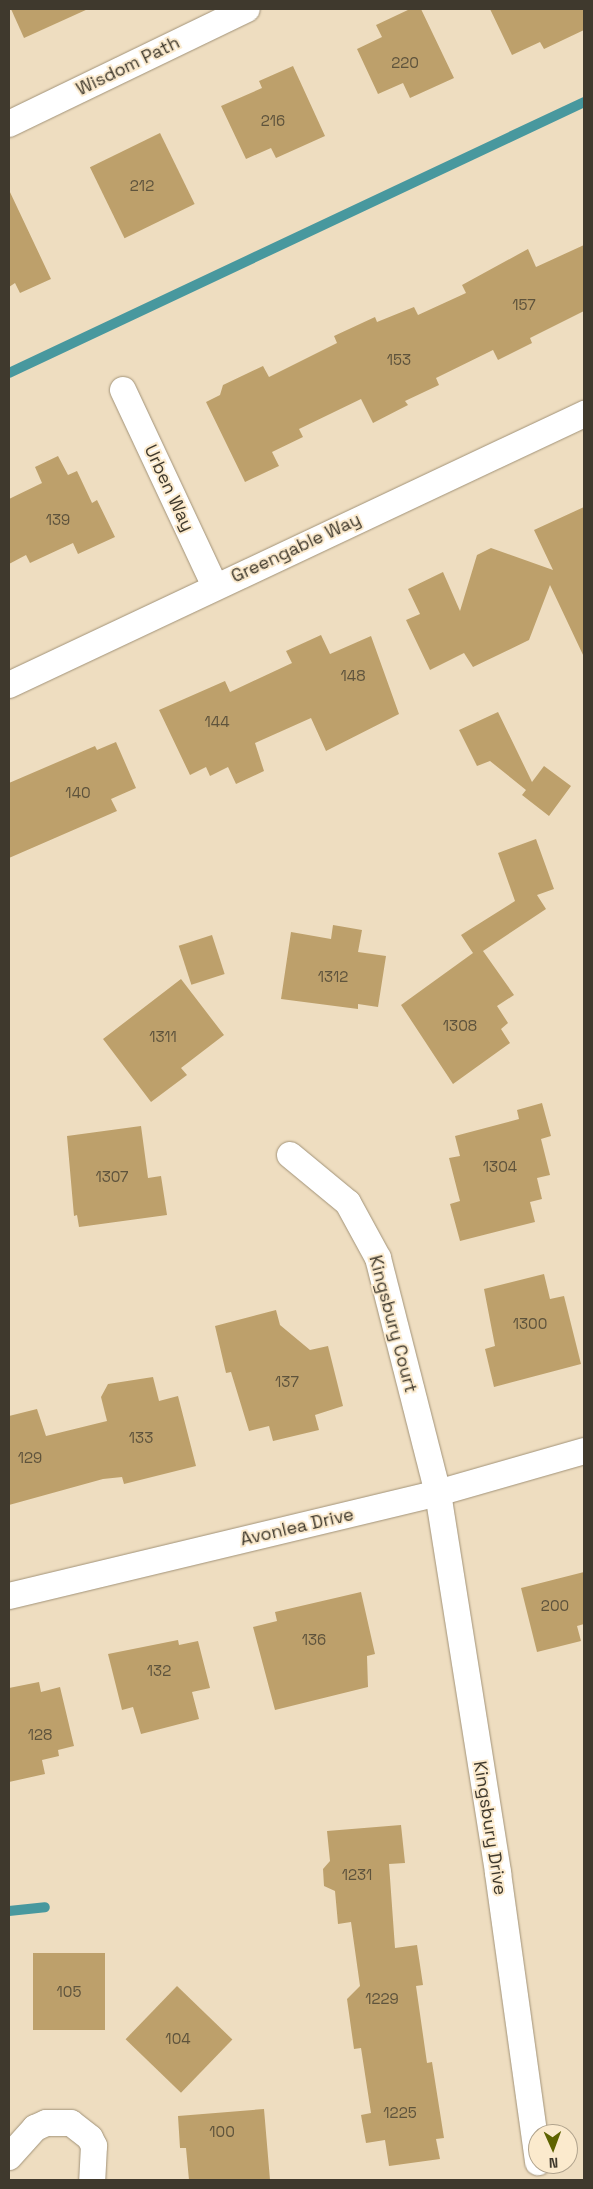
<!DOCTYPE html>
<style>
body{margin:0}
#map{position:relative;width:593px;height:2189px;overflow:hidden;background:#eeddc0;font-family:"Space Grotesk",sans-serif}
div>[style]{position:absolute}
.stream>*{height:10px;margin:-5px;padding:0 5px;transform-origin:5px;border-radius:5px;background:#48989e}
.building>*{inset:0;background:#bda06b;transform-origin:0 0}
.roads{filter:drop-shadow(0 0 1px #a29378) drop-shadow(0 0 1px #a29378)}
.minor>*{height:26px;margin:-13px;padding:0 13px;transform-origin:13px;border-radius:13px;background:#fff}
span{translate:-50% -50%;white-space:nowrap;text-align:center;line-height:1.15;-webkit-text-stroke:4px #fbeacd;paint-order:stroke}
.number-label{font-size:15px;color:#5e533c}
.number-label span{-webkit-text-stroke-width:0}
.street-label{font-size:18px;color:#3f392d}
.frame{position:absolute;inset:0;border:10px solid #3f392d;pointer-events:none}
.north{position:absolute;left:528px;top:2124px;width:50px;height:50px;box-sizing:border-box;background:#fbeacd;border:1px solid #b0a38d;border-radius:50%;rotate:178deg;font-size:14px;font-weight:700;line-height:20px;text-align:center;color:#3f392d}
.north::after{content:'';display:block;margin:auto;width:18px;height:22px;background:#5e6300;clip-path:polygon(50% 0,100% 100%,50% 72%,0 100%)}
</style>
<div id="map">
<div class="stream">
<div style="left:9px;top:373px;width:636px;rotate:-25.23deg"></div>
<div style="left:9px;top:1911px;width:36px;rotate:-6deg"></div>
</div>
<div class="building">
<div style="clip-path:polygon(11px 9px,88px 9px,24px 38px)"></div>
<div style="clip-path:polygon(410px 9px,421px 9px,454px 78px,410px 98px,403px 83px,378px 94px,357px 49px,382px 37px,376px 25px)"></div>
<div style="clip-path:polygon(490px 9px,584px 9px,584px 30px,544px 49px,540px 42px,512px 55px)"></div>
<div style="clip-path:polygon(293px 66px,325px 136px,276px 158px,271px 148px,246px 159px,221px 106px,262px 88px,259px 81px)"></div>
<div style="left:160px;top:133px;width:79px;height:78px;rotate:64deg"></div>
<div style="clip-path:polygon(9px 190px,51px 279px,20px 293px,15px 283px,9px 287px)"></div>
<div style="clip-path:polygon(584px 245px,584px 311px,530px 338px,532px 343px,498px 360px,493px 350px,436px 378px,439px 385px,405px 401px,408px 405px,373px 423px,361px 399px,299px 429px,303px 437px,272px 452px,279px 466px,245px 482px,206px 402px,220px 395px,223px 385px,263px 366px,269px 377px,337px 343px,334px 336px,375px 317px,377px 322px,414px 307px,418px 315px,466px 293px,462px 285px,528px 249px,536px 267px)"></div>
<div style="clip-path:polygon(58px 456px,68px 475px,77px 471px,92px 503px,97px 500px,115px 537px,78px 554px,73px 543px,30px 563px,26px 555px,9px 564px,9px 499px,42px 483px,35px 467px)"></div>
<div style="clip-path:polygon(584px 507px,584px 657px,550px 585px,529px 640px,473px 667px,464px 653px,430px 670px,406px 620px,420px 614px,408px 589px,443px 572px,460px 611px,477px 555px,491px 548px,553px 570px,534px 530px)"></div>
<div style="clip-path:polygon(321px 635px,330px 654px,371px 636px,399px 714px,326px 751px,311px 718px,255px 743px,264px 771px,236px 784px,228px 767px,210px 776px,206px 767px,190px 775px,159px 710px,225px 681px,230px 692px,292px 663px,286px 651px)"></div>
<div style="clip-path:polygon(498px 712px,532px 782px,544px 766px,571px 786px,549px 816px,522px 795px,526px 790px,490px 761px,477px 766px,459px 730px)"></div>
<div style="clip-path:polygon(116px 742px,136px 788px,111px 799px,117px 811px,9px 858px,9px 783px,95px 746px,97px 750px)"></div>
<div style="clip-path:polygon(536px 839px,554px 889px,537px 895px,546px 909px,483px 951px,514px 995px,497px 1006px,508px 1023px,501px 1029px,510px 1043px,453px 1084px,401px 1005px,473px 953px,461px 935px,515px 901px,498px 853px)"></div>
<div style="clip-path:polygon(333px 925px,362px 930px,358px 952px,386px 956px,378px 1007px,358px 1004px,358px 1009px,281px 999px,291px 932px,331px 939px)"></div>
<div style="left:212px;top:935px;width:41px;height:35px;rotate:72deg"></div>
<div style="clip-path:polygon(181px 979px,224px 1035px,181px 1068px,187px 1075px,151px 1102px,103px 1039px)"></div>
<div style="clip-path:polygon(542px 1103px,551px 1136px,541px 1139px,550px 1175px,537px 1178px,542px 1199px,530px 1202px,535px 1222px,460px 1241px,450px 1204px,460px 1201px,449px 1158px,460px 1156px,455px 1136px,519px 1119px,517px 1110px)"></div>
<div style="clip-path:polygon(141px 1126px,148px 1178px,161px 1176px,167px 1215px,79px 1227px,77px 1215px,74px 1216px,67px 1136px)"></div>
<div style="clip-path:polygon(544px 1274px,550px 1299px,564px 1296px,581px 1364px,494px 1387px,485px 1349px,495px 1346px,484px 1289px)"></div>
<div style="clip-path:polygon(276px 1310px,280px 1325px,310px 1350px,328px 1346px,343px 1406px,315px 1415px,319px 1430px,273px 1441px,269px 1426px,249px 1431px,231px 1372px,226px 1373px,215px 1326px)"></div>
<div style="clip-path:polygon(153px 1377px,159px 1401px,178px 1396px,196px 1466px,124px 1484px,122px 1477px,103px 1479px,9px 1505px,9px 1416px,37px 1409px,46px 1436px,107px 1421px,101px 1397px,108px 1384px)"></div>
<div style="clip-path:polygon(584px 1572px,584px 1624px,577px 1626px,581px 1641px,537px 1652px,521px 1588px)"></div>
<div style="clip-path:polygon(361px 1592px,375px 1654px,367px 1656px,368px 1687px,275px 1710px,253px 1627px,277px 1621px,275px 1612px)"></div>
<div style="clip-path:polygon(178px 1640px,179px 1645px,198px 1641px,210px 1688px,192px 1692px,199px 1719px,141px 1734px,133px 1707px,122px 1710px,108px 1654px)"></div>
<div style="clip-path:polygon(39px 1682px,41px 1692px,60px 1687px,74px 1746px,58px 1750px,59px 1756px,42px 1760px,45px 1774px,9px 1782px,9px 1688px)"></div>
<div style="clip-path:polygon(401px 1825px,405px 1863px,389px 1864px,395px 1948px,417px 1945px,423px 1985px,416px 1986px,427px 2063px,432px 2062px,444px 2138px,436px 2139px,440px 2159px,389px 2166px,385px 2140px,366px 2143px,361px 2115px,371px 2113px,361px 2048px,354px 2049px,347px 1999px,360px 1986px,351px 1922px,338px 1924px,335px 1891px,324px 1886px,323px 1869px,330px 1861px,327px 1831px)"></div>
<div style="left:33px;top:1953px;width:72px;height:77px"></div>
<div style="left:177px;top:1986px;width:77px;height:74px;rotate:44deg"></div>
<div style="clip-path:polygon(264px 2109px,270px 2180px,189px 2180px,186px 2148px,180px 2148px,178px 2116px)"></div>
</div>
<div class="roads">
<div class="minor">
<div style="left:9px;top:124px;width:264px;rotate:-25.8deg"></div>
<div style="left:123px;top:390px;width:217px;rotate:64.9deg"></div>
<div style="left:9px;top:685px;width:636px;rotate:-25.23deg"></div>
<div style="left:290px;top:1155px;width:75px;rotate:39.6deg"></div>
<div style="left:348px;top:1203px;width:63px;rotate:61.4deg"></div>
<div style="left:378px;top:1258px;width:243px;rotate:75.7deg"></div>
<div style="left:438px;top:1493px;width:385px;rotate:81deg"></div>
<div style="left:498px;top:1873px;width:292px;rotate:82.1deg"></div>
<div style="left:9px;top:1596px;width:441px;rotate:-13.5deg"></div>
<div style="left:438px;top:1493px;width:152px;rotate:-16deg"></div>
<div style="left:9px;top:2157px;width:39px;rotate:-48deg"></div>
<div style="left:35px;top:2128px;width:12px;rotate:-24deg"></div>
<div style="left:46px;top:2123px;width:25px"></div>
<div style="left:71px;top:2123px;width:24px;rotate:38deg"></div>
<div style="left:90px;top:2138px;width:9px;rotate:63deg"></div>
<div style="left:94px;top:2146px;width:34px;rotate:93deg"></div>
</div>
</div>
<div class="number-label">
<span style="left:405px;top:63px">220</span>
<span style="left:273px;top:121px">216</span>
<span style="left:142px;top:186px">212</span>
<span style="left:524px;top:305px">157</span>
<span style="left:399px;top:360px">153</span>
<span style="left:58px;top:520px">139</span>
<span style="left:353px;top:676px">148</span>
<span style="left:217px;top:722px">144</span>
<span style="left:78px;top:793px">140</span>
<span style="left:333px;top:977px">1312</span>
<span style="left:460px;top:1026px">1308</span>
<span style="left:163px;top:1037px">1311</span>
<span style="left:500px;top:1167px">1304</span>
<span style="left:112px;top:1177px">1307</span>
<span style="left:530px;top:1324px">1300</span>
<span style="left:287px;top:1382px">137</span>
<span style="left:141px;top:1438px">133</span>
<span style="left:30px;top:1458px">129</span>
<span style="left:555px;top:1606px">200</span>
<span style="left:314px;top:1640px">136</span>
<span style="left:159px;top:1671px">132</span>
<span style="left:40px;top:1735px">128</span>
<span style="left:357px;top:1875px">1231</span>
<span style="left:69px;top:1992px">105</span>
<span style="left:382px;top:1999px">1229</span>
<span style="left:178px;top:2039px">104</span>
<span style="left:400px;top:2113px">1225</span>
<span style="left:222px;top:2132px">100</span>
</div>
<div class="street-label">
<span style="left:128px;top:66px;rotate:-26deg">Wisdom Path</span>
<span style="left:169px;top:488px;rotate:65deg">Urben Way</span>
<span style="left:296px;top:548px;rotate:-25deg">Greengable Way</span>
<span style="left:393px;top:1324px;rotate:75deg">Kingsbury Court</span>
<span style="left:297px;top:1527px;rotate:-13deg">Avonlea Drive</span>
<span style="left:490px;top:1828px;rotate:81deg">Kingsbury Drive</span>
</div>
<div class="frame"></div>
<div class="north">N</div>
</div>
